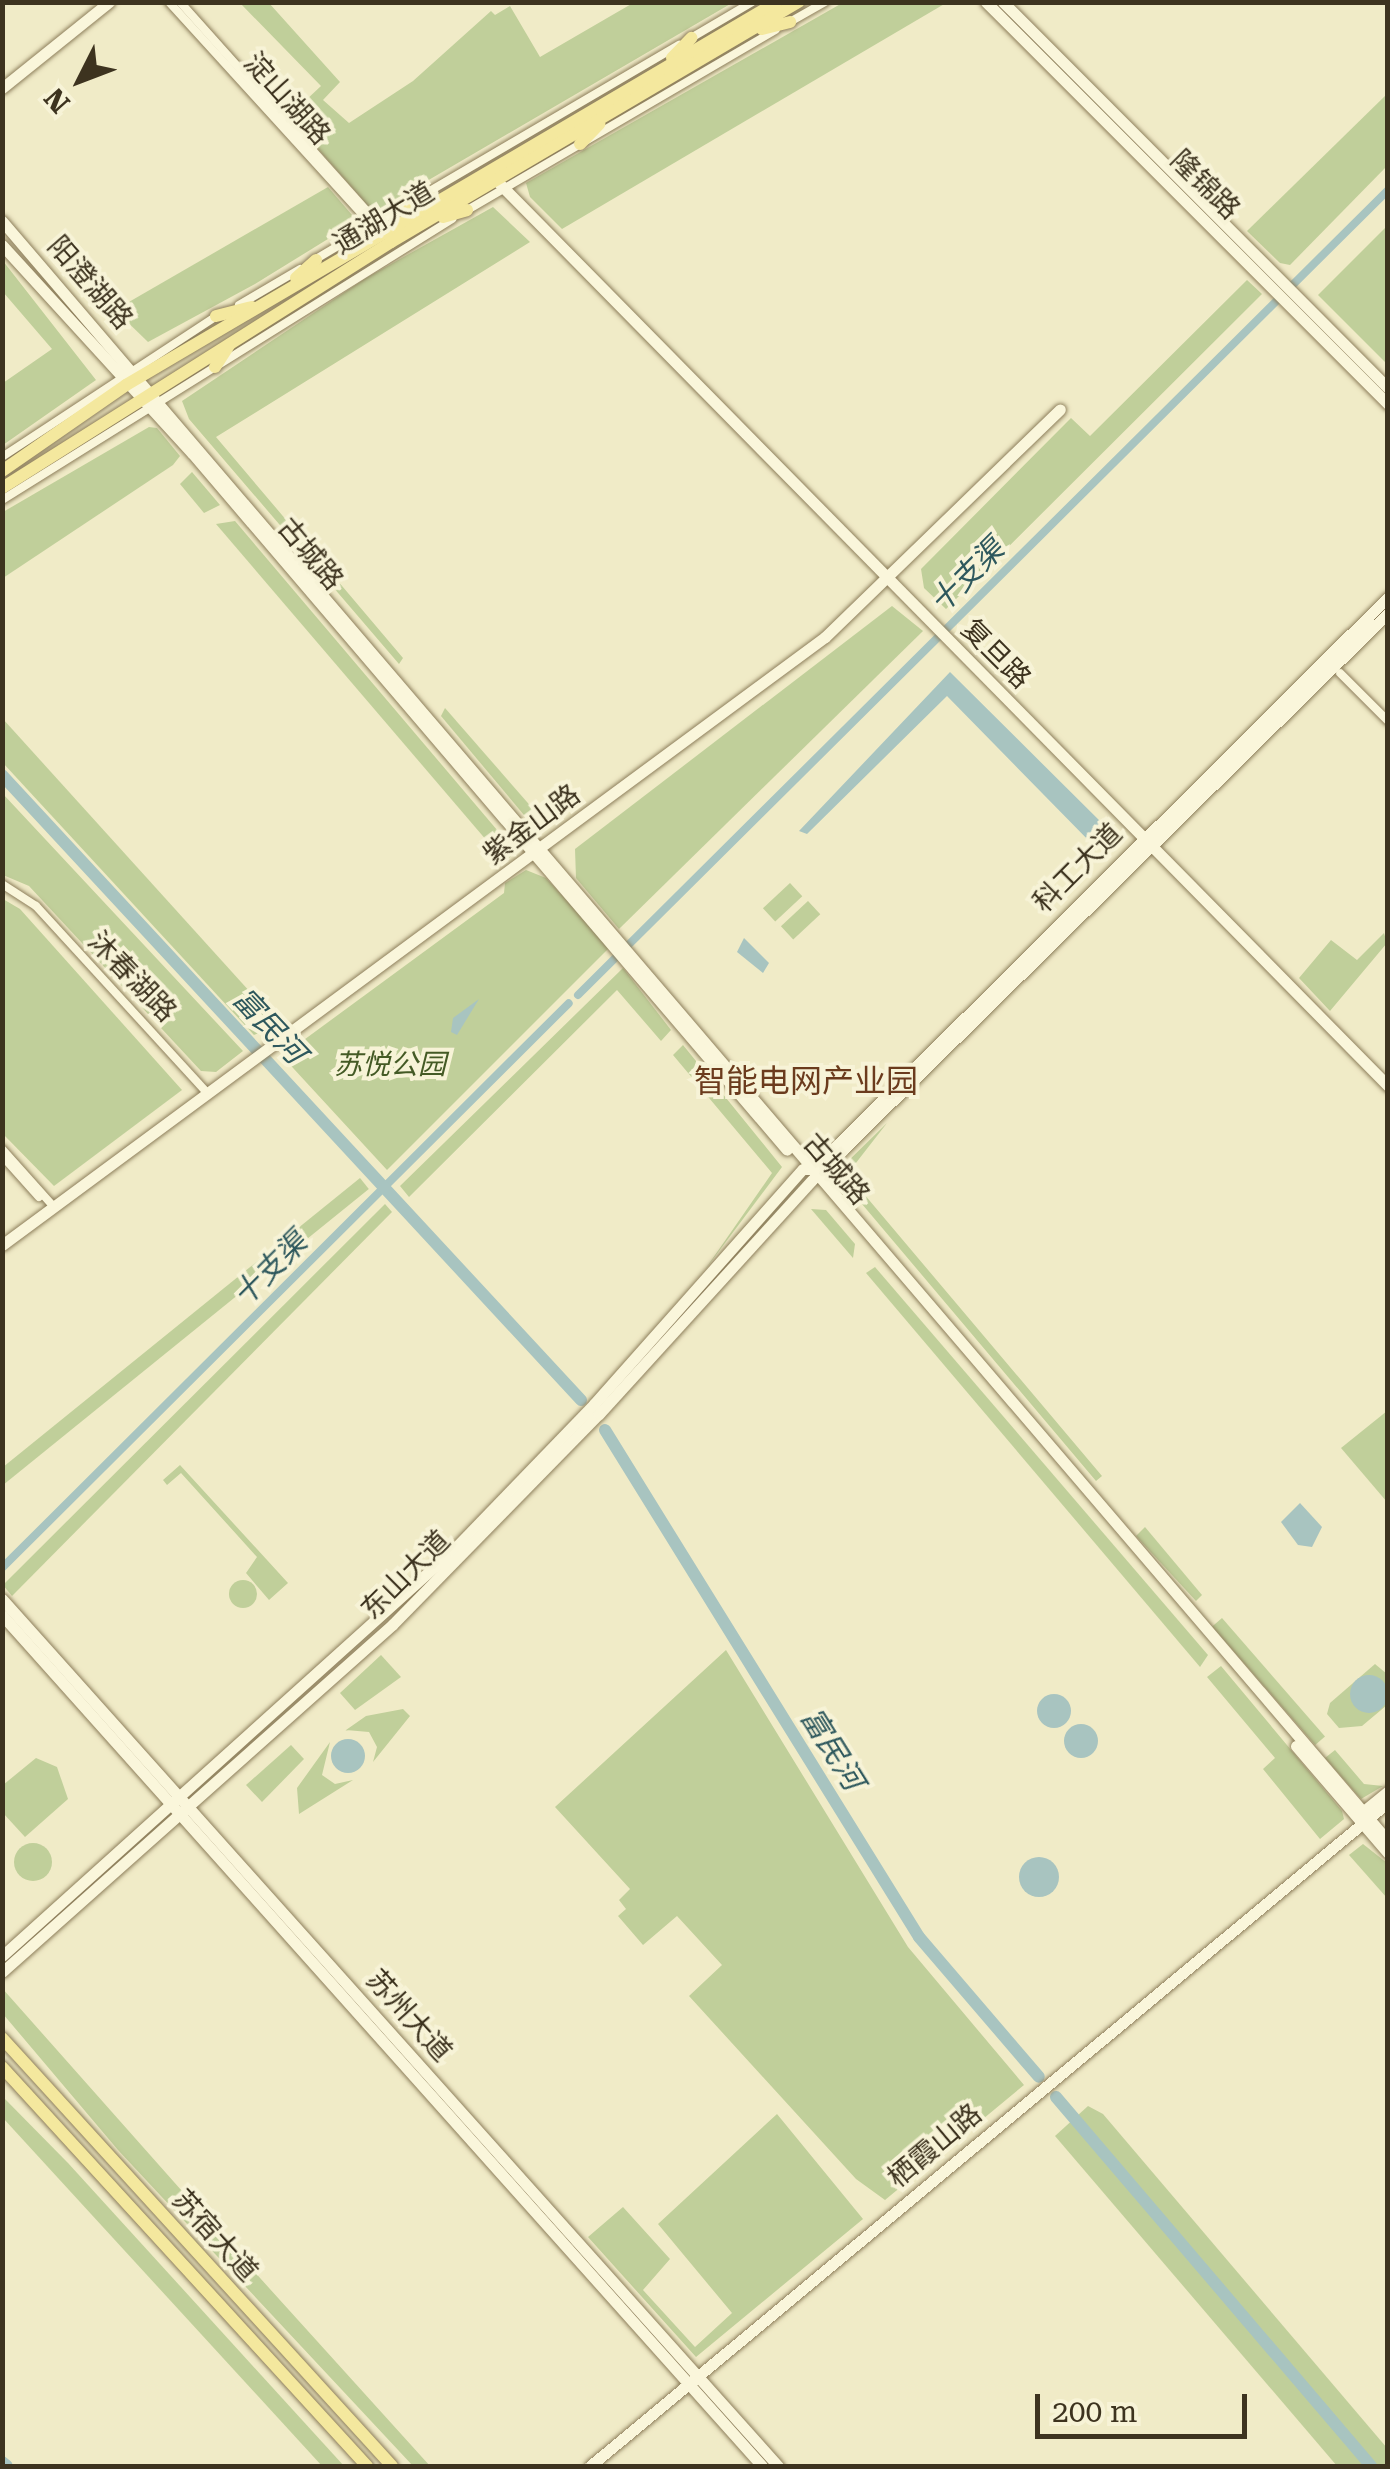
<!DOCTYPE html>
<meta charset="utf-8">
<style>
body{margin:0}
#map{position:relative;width:1390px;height:2469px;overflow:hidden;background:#f0ebc7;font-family:"Roboto Serif","Noto Sans SC",serif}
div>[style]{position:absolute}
.green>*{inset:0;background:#c0cf9a;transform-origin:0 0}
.round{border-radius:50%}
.water>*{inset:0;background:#a8c4c0}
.canal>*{height:8px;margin:-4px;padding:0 4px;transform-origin:4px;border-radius:4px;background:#a8c4c0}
.river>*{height:12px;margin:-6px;padding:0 6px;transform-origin:6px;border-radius:6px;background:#a8c4c0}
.roads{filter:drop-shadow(0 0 2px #8d7e5b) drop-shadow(0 0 2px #8d7e5b)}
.street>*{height:8px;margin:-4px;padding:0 4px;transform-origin:4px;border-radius:4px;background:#faf6db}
.secondary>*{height:11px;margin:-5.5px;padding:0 5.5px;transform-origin:5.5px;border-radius:5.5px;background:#faf6db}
.primary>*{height:12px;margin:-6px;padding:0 6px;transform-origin:6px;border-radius:6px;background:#f4e89e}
span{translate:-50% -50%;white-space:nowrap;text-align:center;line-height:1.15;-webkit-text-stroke:8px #f7f3d7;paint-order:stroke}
.street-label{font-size:28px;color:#3d331f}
.park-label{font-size:28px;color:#445a25;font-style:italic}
.water-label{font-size:30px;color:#2e585d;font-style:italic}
.quarter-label{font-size:32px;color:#6b3b1d}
.frame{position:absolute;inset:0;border:5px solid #3d331f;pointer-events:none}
.north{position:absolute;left:30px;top:30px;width:100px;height:100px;-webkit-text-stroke:8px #f7f3d7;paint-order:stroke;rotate:228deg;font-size:28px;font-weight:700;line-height:40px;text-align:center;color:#3d331f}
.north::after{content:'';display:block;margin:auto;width:35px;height:45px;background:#3d331f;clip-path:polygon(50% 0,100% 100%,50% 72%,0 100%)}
.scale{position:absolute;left:1035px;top:2394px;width:212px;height:45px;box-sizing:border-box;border:5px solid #3d331f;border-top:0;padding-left:12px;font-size:30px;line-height:35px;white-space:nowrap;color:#3d331f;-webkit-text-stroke:8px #f7f3d7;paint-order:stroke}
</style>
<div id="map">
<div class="green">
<div style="clip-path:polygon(844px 2px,946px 3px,562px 229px,530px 197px,526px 183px)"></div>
<div style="clip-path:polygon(240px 3px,269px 3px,340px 82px,323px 100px,349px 123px,413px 81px,491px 11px,495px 15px,510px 6px,540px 57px,633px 3px,732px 3px,379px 209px,370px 208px,289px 116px,321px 86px)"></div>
<div style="clip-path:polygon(1387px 94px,1387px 166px,1290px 265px,1280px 263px,1247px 231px)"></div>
<div style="clip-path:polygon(328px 187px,352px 215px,349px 226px,255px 284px,148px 342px,115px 310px)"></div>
<div style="clip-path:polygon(493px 207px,530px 242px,216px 437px,403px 658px,399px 664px,189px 419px,182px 401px,366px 278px)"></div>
<div style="clip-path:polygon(1387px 226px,1387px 364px,1318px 295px)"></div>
<div style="clip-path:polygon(3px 261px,96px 380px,3px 445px,3px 383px,52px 349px,3px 292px)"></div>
<div style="clip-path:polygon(1247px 280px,1262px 294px,946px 609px,924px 588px,921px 569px,1071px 418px,1090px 436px)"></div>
<div style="clip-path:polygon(149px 427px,157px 428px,180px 456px,173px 465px,3px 578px,3px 512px)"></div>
<div style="clip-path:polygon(192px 472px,220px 505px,204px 513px,180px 484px)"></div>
<div style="clip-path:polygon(235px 521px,503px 837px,511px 856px,505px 862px,216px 524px)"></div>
<div style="clip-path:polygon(892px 606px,923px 631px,619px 929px,576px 878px,575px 849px)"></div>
<div style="clip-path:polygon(445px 708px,541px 818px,529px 821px,441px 716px)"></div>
<div style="clip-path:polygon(3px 719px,279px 1024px,254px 1035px,3px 763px)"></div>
<div style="clip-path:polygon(3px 794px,243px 1051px,216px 1072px,201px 1071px,29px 886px,3px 875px)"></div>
<div style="clip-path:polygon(526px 870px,546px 878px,610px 947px,387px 1170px,282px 1056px,504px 893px,505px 883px)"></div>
<div style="left:790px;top:883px;width:18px;height:37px;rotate:47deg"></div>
<div style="clip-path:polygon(3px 899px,20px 909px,182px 1090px,54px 1186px,3px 1134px)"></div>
<div style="left:808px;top:901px;width:18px;height:37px;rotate:47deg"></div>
<div style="clip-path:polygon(1384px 933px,1387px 943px,1330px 1011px,1299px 978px,1331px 940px,1357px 960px)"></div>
<div style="clip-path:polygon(623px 968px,671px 1030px,661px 1041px,617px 990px,409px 1197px,400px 1186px)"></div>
<div style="clip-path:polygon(683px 1045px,782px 1167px,704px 1271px,772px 1173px,673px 1055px)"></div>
<div style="clip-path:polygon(887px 1123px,852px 1168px,853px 1181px,1102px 1476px,1096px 1481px,840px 1178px,841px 1168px)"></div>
<div style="left:360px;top:1178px;width:14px;height:505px;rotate:51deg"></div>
<div style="clip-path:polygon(385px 1204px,392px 1212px,12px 1596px,3px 1585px)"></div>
<div style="clip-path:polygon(811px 1209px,826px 1210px,855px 1244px,853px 1258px)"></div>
<div style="clip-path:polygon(875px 1267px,1208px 1655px,1200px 1667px,866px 1273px)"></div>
<div style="clip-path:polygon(1387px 1411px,1387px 1502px,1341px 1448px)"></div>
<div style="clip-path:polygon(180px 1465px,288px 1583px,269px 1600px,246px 1573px,257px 1557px,181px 1473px,167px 1485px,163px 1480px)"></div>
<div style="clip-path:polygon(1145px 1527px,1202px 1595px,1196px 1601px,1136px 1536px)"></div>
<div class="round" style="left:229px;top:1580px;width:28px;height:28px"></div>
<div style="left:1222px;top:1618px;width:157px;height:13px;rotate:49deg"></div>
<div style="clip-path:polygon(726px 1650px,908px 1947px,1024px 2085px,885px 2200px,856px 2179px,689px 1996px,722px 1965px,677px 1916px,643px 1945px,618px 1916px,626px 1909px,619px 1900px,630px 1889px,555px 1807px)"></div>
<div style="clip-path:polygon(381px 1655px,401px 1677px,355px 1710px,340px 1693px)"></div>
<div style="clip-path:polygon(1375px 1664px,1387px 1674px,1387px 1705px,1362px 1726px,1339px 1728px,1327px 1714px,1330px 1703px)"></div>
<div style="clip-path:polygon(1221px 1666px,1342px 1811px,1344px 1819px,1320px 1839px,1263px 1769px,1275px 1758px,1207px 1677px)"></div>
<div style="clip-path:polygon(403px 1709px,410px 1716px,373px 1762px,377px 1747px,369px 1732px,346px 1730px,336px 1737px,366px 1716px)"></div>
<div style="clip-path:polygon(330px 1742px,322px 1775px,335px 1784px,353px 1780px,299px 1814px,297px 1788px)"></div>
<div style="clip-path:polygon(291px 1745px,304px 1759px,262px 1802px,246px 1785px)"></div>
<div style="clip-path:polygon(1335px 1750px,1364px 1784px,1383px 1786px,1361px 1799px,1325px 1758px)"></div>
<div style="clip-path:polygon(36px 1758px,57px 1767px,68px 1799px,25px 1837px,3px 1813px,3px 1785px)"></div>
<div class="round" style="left:14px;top:1843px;width:38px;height:38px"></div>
<div style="clip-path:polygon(1363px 1844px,1387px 1863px,1387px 1898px,1349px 1855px)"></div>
<div style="clip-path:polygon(2px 1988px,213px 2226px,430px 2466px,413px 2466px,118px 2150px,3px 2014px)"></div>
<div style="clip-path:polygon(3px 2097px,68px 2163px,344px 2466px,322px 2466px,3px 2118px)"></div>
<div style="clip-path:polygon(1088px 2106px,1103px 2114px,1387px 2448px,1387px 2466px,1337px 2466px,1055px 2136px)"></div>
<div style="clip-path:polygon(777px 2114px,863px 2219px,696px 2357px,588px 2237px,623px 2207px,670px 2259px,643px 2290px,695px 2347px,732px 2313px,658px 2224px)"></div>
</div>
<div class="water">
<div style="clip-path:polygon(950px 672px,1111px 832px,1095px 847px,947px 696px,807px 834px,799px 831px)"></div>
<div style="clip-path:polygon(744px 938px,769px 963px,763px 973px,737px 952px)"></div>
<div style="clip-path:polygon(479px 999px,457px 1035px,451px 1032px,453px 1018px)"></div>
<div style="clip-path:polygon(1300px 1503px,1322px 1527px,1312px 1547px,1298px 1545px,1281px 1522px)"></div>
<div class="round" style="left:1350px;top:1675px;width:38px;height:38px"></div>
<div class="round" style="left:1037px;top:1694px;width:34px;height:34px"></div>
<div class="round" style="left:1064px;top:1724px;width:34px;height:34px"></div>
<div class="round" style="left:331px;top:1739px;width:34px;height:34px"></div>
<div class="round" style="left:1019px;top:1857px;width:40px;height:40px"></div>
</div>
<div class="canal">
<div style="left:578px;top:995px;width:1142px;rotate:-44.82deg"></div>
<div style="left:2px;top:1568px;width:800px;rotate:-44.9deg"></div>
</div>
<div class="river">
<div style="left:2px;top:775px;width:852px;rotate:47.19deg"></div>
<div style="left:605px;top:1430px;width:596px;rotate:58.23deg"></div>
<div style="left:919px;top:1937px;width:184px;rotate:49.4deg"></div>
<div style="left:1056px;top:2097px;width:485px;rotate:49.5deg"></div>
<div style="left:2px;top:2462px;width:6px;rotate:39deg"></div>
</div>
<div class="roads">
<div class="street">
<div style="left:169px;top:2px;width:302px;rotate:47.7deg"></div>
<div style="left:180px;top:2px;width:295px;rotate:48.2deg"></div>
<div style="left:788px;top:23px;width:43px;rotate:-29.6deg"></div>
<div style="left:691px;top:38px;width:71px;rotate:-30.5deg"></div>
<div style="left:423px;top:195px;width:297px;rotate:-30.4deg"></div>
<div style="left:464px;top:212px;width:361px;rotate:-30.3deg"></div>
<div style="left:316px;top:259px;width:106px;rotate:-30.7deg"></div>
<div style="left:239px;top:305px;width:71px;rotate:-30.5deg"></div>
<div style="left:2px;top:457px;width:257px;rotate:-33.3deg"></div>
<div style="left:2px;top:500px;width:531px;rotate:-31.98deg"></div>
<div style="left:1340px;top:673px;width:68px;rotate:45deg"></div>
<div style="left:2px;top:884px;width:40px;rotate:32.9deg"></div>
<div style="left:36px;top:906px;width:255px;rotate:47.5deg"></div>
<div style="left:2px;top:1149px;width:78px;rotate:48.1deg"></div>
<div style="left:5px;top:1159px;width:51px;rotate:48.2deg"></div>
</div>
<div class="secondary">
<div style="left:986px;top:2px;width:569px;rotate:45deg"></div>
<div style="left:1003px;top:2px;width:545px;rotate:45.07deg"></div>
<div style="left:2px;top:88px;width:137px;rotate:-38.8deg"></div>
<div style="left:493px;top:177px;width:1276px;rotate:45.44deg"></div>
<div style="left:2px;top:221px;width:2132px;rotate:49.45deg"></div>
<div style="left:2px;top:245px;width:282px;rotate:47.6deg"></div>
<div style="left:192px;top:453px;width:916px;rotate:49.51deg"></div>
<div style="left:2px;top:1245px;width:1023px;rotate:-36.46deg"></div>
<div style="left:825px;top:637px;width:327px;rotate:-44.1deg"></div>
<div style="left:2px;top:1599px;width:1164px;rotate:48.17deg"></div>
<div style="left:2px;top:1615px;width:1141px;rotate:48.23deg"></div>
<div style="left:1296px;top:1746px;width:141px;rotate:49.3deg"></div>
<div style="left:1360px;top:1814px;width:36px;rotate:-39deg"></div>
<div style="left:2px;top:1956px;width:607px;rotate:-41.99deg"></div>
<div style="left:453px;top:1550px;width:203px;rotate:-46deg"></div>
<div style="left:594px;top:1404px;width:314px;rotate:-48.4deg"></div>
<div style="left:803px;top:1169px;width:10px"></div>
<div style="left:813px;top:1169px;width:811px;rotate:-44.85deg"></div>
<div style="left:2px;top:1972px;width:523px;rotate:-41.67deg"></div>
<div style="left:393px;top:1624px;width:294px;rotate:-45.6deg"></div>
<div style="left:599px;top:1414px;width:316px;rotate:-47.7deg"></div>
<div style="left:812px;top:1180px;width:808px;rotate:-44.55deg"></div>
<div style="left:590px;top:2466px;width:1038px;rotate:-39.76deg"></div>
</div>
<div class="primary">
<div style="left:762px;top:29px;width:29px;rotate:-14deg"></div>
<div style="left:672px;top:58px;width:28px;rotate:-46deg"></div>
<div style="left:580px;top:144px;width:28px;rotate:-46deg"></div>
<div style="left:407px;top:204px;width:25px;rotate:-14deg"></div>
<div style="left:443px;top:217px;width:25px;rotate:-16deg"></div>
<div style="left:296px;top:278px;width:27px;rotate:-42deg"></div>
<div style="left:216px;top:316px;width:37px;rotate:-14deg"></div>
<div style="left:215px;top:367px;width:27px;rotate:-57deg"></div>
<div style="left:2px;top:471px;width:151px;rotate:-34.7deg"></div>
<div style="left:126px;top:385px;width:755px;rotate:-30.47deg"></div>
<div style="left:2px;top:488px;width:460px;rotate:-32.3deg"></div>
<div style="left:391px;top:242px;width:473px;rotate:-30.5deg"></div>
<div style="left:2px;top:2038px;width:579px;rotate:47.66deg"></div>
<div style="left:2px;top:2067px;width:541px;rotate:47.55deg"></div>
</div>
</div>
<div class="street-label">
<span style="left:287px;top:99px;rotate:48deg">淀山湖路</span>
<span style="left:1205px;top:185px;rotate:45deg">隆锦路</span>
<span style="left:384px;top:218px;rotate:-31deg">通湖大道</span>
<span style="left:90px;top:283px;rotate:49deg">阳澄湖路</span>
<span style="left:310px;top:554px;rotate:50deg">古城路</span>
<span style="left:996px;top:654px;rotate:45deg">复旦路</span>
<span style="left:532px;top:825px;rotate:-37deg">紫金山路</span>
<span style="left:1078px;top:868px;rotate:-45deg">科工大道</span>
<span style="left:132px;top:977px;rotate:46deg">沐春湖路</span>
<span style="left:836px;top:1169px;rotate:49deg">古城路</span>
<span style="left:406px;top:1575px;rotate:-45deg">东山大道</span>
<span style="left:409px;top:2016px;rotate:48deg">苏州大道</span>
<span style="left:935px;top:2146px;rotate:-40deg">栖霞山路</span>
<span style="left:215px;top:2236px;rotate:48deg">苏宿大道</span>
</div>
<div class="park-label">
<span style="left:390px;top:1065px">苏悦公园</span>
</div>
<div class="water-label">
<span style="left:967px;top:576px;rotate:-45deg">十支渠</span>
<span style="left:269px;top:1026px;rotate:47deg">富民河</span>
<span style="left:270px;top:1269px;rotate:-45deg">十支渠</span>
<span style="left:832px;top:1749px;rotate:58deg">富民河</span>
</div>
<div class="quarter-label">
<span style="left:806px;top:1081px">智能电网产业园</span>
</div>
<div class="frame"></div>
<div class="north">N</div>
<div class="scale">200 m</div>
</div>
